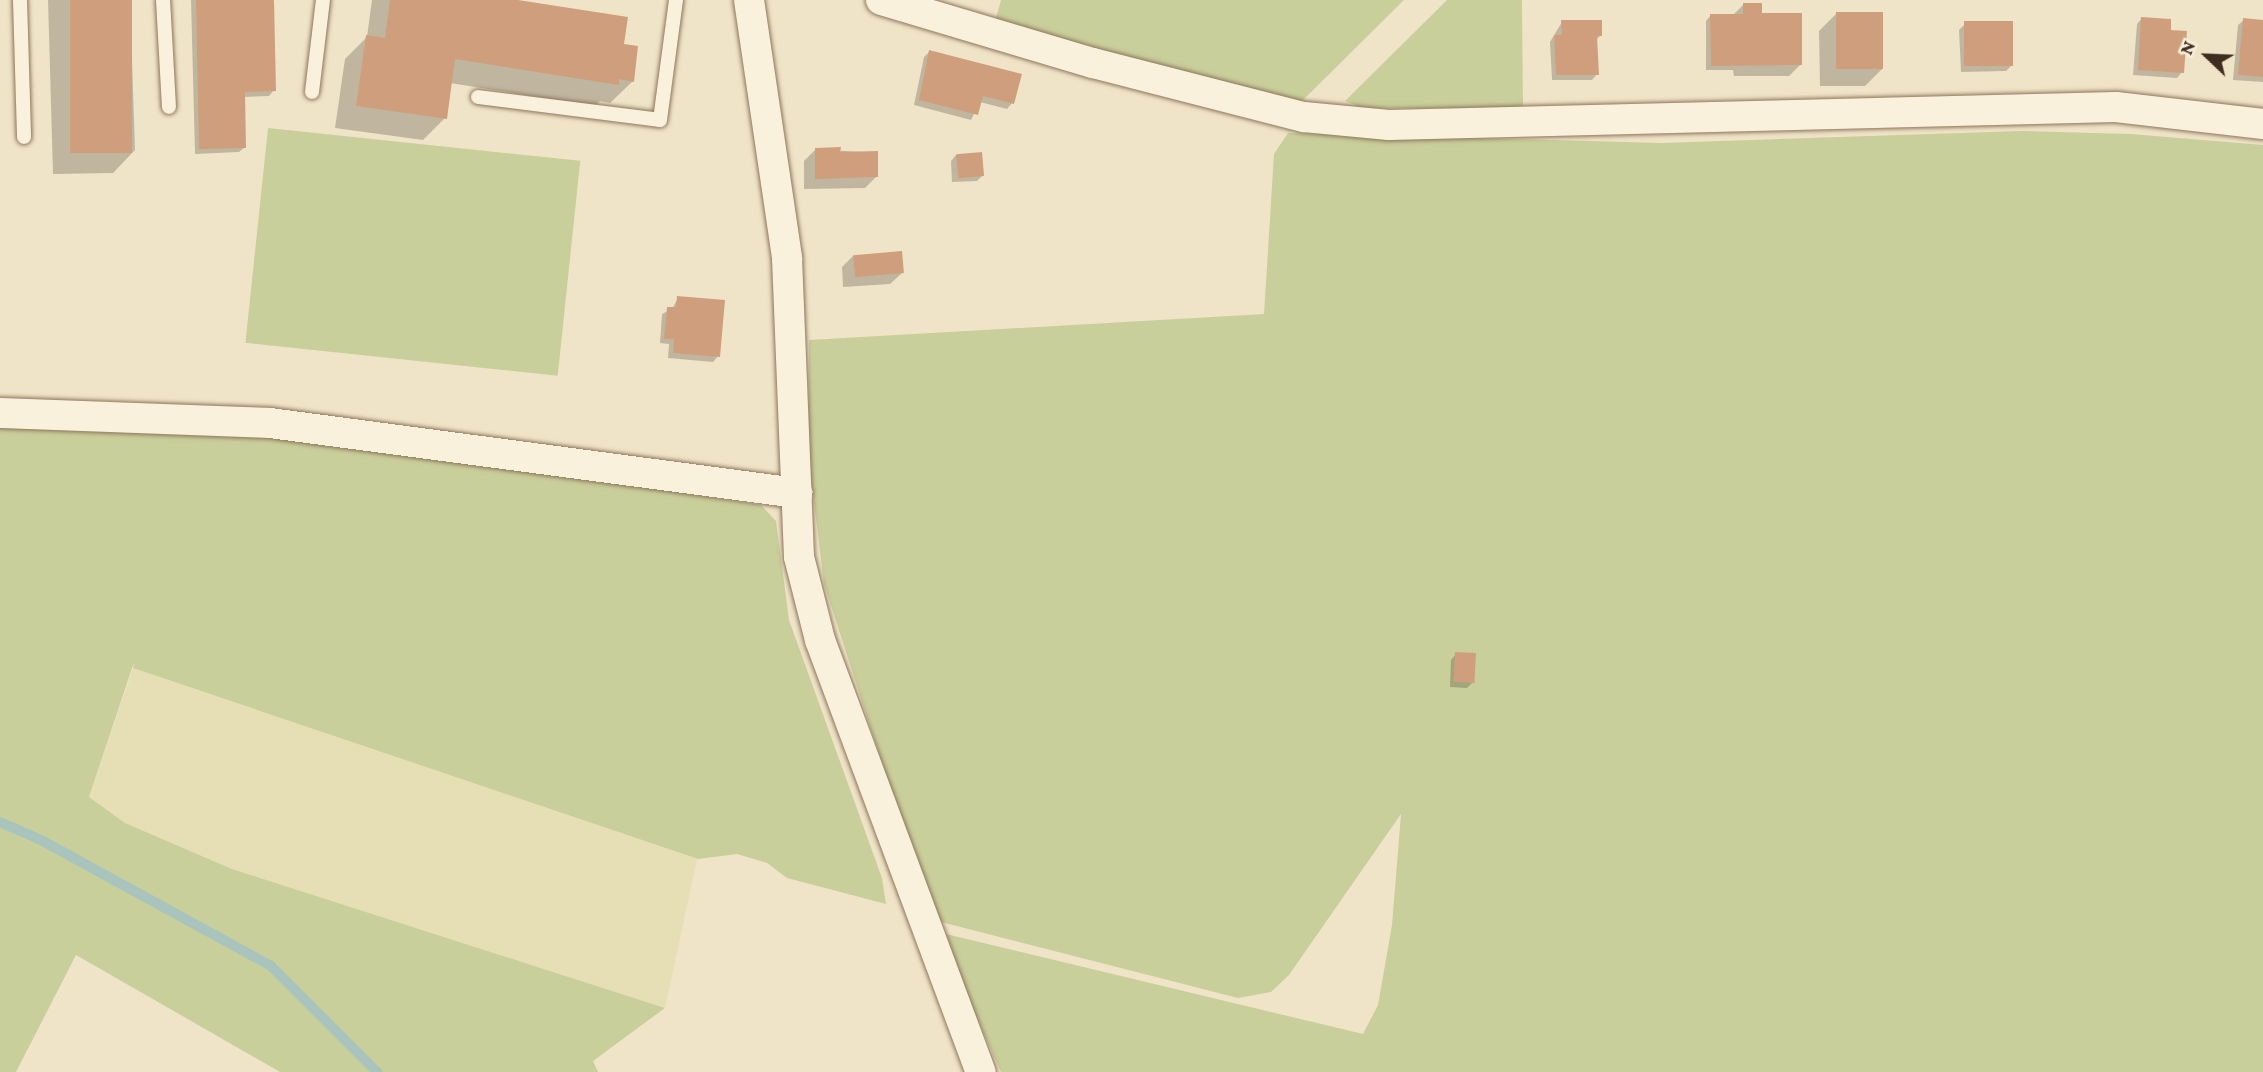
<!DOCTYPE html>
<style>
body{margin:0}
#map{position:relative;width:2263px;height:1072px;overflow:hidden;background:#f0e4c8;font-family:"Crimson Pro",serif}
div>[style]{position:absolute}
.farmland>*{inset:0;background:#e6deb5}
.green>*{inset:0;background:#c9cf9b;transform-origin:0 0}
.shadow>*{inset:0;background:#0003}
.stream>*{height:10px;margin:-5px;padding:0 5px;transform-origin:5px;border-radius:5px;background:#a9c4bc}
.building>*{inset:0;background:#cf9f7d;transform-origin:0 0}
.roads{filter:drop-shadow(0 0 2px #8d765c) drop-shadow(0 0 2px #8d765c)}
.service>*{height:14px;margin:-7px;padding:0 7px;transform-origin:7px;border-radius:7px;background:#faf1dc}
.minor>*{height:30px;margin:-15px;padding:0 15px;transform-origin:15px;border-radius:15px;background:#faf1dc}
span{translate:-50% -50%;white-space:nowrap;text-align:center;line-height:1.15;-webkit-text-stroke:5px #f7eed8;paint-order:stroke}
.north{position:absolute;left:2172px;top:21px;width:70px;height:70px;-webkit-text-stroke:5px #f7eed8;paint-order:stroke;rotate:293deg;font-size:19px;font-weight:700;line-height:28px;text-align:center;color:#3d2e20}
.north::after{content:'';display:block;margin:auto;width:24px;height:32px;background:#3d2e20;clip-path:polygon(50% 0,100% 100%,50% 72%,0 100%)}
</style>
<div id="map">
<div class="farmland">
<div style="clip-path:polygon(133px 668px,697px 859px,665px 1008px,232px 869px,125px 823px,89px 797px)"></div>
</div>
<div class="green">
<div style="clip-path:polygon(1001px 0,1404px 0,1301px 102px,994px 25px)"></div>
<div style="clip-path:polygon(1447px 0,1522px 0,1523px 109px,1363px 108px,1345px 101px)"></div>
<div style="left:268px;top:128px;width:314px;height:216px;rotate:6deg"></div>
<div style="clip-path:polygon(2022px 131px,2131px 134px,2263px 145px,2263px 1072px,1001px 1072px,954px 966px,946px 934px,1363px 1034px,1378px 1005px,1392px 925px,1401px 814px,1289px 975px,1271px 992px,1238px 998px,941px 922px,896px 806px,824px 584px,808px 453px,809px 340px,1264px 314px,1274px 154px,1288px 133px,1661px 143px)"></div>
<div style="clip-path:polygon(0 418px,251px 425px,761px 505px,776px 521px,789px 620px,882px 878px,886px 904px,787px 878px,767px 863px,737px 854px,698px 859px,133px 668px,134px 662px,89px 797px,125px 823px,232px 869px,665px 1008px,593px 1061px,598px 1072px,280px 1072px,76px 955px,16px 1072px,0 1072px)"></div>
</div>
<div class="shadow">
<div style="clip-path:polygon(48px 0,130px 0,135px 150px,113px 173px,53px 174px)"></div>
<div style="clip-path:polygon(191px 0,272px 0,274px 90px,269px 96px,244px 97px,245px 147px,239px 152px,195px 154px)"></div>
<div style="clip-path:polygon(372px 0,507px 0,633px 81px,610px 103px,600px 101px,595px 106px,450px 83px,445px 118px,423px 140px,335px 128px,345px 59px,367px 37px)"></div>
<div style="clip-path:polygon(1743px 5px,1761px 15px,1801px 64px,1789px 76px,1734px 76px,1733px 70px,1706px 70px,1706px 21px,1711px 15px,1733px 15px)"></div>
<div style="clip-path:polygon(1836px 14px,1883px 68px,1865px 86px,1820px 86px,1819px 31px)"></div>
<div style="clip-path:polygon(2142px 18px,2169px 32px,2182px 72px,2177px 78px,2133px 75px,2137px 24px)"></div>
<div style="clip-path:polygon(2244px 20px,2263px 22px,2263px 82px,2233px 80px,2238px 25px)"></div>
<div style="clip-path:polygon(1562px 22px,1601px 35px,1596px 40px,1597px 74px,1592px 80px,1552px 80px,1550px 42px)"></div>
<div style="clip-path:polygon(1965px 24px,2012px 65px,2006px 71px,1961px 72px,1959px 30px)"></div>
<div style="clip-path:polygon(929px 52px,1019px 75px,1012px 103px,1007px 109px,980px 102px,971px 120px,914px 105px,924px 57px)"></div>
<div style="clip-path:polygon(816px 149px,876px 153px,877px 176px,865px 188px,804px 189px,804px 161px)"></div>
<div style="clip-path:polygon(956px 155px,982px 176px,977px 181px,952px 182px,951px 161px)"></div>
<div style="clip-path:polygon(853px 256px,902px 273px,890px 284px,843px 287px,842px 267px)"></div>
<div style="clip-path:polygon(678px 298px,718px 356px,713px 362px,668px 358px,669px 344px,660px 343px,662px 314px,672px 309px)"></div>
<div style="clip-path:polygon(1456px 654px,1473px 682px,1467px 688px,1450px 687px,1451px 660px)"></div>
</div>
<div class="stream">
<div style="left:0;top:822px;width:45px;rotate:23.7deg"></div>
<div style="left:41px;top:840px;width:262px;rotate:28.7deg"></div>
<div style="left:271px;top:966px;width:150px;rotate:45deg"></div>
</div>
<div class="building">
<div style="left:70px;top:0;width:62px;height:153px"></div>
<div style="clip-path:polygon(196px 0,274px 0,276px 91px,245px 92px,246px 148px,199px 149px)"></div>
<div style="clip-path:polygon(390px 0,518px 0,628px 17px,624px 44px,638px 46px,634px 82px,619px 79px,619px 85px,455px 59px,447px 119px,356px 106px,366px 35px,385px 38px)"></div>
<div style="clip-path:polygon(1743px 3px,1762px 3px,1762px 13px,1802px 13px,1802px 65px,1711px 66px,1710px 14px,1743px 14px)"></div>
<div style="left:1836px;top:12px;width:47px;height:57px"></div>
<div style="clip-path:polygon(2141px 17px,2171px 19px,2171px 30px,2187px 31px,2184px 73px,2138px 70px)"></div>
<div style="clip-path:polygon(2243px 18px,2263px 20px,2263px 77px,2238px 75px)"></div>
<div style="clip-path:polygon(1561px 20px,1602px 20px,1602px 36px,1597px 36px,1599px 75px,1556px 75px,1554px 35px,1562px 35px)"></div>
<div style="left:2013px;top:21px;width:45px;height:49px;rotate:90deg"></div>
<div style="clip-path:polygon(929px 50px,1022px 74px,1014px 104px,983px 96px,978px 115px,919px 100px)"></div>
<div style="clip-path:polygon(841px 147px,840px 152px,878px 151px,878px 177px,815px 179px,815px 148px)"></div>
<div style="left:982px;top:152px;width:24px;height:26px;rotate:85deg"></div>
<div style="left:902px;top:251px;width:22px;height:49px;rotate:85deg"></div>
<div style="clip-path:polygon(677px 296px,725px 300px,720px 357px,673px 353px,674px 339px,664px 339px,667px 307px,676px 307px)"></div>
<div style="left:1455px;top:652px;width:21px;height:30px;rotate:3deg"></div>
</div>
<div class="roads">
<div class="service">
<div style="left:20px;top:0;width:137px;rotate:88.3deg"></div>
<div style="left:163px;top:0;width:107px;rotate:86.8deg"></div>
<div style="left:312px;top:92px;width:93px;rotate:-83.2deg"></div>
<div style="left:478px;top:97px;width:183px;rotate:7.2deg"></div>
<div style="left:660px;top:120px;width:121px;rotate:-82.4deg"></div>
</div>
<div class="minor">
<div style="left:749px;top:0;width:261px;rotate:81.6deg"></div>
<div style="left:787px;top:258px;width:299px;rotate:87.7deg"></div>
<div style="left:799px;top:557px;width:86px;rotate:75.8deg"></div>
<div style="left:820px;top:640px;width:461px;rotate:69.6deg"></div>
<div style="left:881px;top:0;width:221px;rotate:16.6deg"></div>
<div style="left:1093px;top:63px;width:218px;rotate:14.4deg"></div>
<div style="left:1304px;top:117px;width:85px;rotate:5.4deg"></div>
<div style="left:1389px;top:125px;width:727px;rotate:-1.42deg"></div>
<div style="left:2116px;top:107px;width:148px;rotate:6.6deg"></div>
<div style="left:0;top:413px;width:270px;rotate:2.1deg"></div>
<div style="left:270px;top:423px;width:532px;rotate:7.57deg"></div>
</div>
</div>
<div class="north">N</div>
</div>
